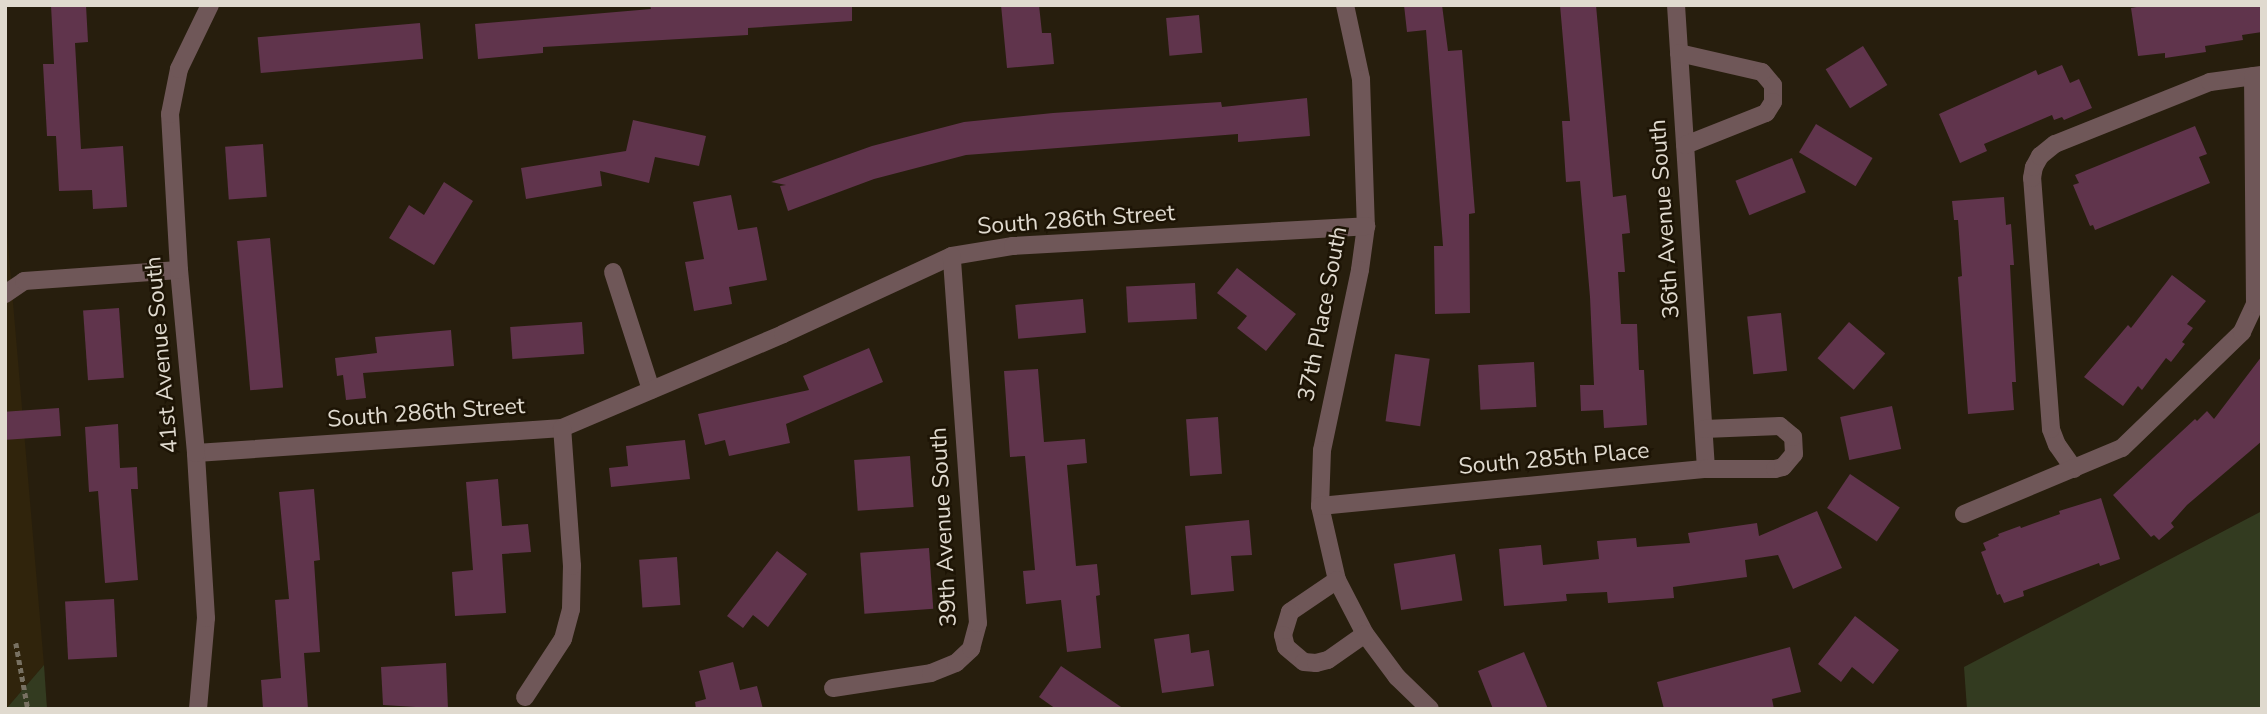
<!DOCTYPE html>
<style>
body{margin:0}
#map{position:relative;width:2267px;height:714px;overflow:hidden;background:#271e0d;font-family:"Nunito Sans",sans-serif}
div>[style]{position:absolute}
.built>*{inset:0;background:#30240c}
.green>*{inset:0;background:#333b20}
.building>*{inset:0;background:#60344c;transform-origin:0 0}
.path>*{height:4.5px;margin-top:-2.25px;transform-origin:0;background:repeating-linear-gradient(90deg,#787162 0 5px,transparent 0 8.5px)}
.minor>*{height:18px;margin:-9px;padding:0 9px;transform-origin:9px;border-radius:9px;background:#6f5758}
span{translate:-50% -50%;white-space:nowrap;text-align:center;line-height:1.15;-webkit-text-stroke:5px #1d1405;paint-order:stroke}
.street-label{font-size:23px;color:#e0dacf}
.frame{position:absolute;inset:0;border:7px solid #e0dacf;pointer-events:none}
</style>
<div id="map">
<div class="built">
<div style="clip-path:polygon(5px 209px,44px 665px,6px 709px,5px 709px)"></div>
</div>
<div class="green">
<div style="clip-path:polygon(2262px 511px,2262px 709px,1967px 709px,1964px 667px)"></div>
<div style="clip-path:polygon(44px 665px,47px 709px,6px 709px)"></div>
</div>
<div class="building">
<div style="clip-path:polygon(51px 5px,86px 5px,88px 42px,75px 43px,81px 149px,123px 146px,127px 207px,93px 209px,92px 190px,59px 191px,56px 136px,47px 136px,43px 64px,54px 64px)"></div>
<div style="clip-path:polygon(650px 5px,852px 5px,852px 21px,748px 28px,748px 35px,543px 47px,543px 53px,478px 59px,475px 24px,651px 9px)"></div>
<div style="clip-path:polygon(1001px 5px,1039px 5px,1042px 33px,1051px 33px,1054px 64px,1007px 68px)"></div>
<div style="clip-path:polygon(1404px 5px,1442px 5px,1448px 51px,1462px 50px,1475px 213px,1469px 214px,1470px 313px,1435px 314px,1434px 246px,1443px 246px,1426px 30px,1407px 32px)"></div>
<div style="clip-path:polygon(1560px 5px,1596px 5px,1613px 197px,1626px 195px,1630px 233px,1622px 234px,1625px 272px,1618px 272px,1621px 324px,1637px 324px,1639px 370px,1644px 370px,1647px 425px,1604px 428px,1603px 410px,1581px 411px,1580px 385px,1594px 385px,1590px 297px,1580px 181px,1566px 182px,1562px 121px,1570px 121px)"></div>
<div style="clip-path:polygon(2148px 5px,2262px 5px,2262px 32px,2242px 35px,2243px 40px,2205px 46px,2206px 52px,2165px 58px,2165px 53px,2138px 56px,2131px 8px)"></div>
<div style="left:1199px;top:15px;width:38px;height:33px;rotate:85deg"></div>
<div style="left:420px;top:23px;width:36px;height:163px;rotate:85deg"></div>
<div style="left:1863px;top:46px;width:46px;height:44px;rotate:58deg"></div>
<div style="clip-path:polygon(2062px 65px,2070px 83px,2079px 79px,2092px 108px,2064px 120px,2062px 117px,2054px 120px,2052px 115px,1984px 144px,1987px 151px,1960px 163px,1939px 114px,2036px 70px,2038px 75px)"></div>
<div style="clip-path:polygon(1307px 98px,1310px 136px,1238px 142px,1238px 134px,966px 155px,874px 179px,788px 211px,780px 186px,786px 185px,771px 182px,872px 146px,964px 122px,1053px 113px,1221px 102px,1222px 107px)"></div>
<div style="clip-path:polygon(633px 120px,706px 136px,699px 166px,655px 157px,649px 183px,600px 171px,602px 186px,526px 199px,521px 168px,626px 151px)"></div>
<div style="left:1816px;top:124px;width:66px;height:33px;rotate:31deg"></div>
<div style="clip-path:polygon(2195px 126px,2207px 154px,2199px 157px,2210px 183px,2095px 230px,2093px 225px,2090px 226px,2073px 185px,2079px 183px,2075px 175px)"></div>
<div style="left:263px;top:144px;width:53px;height:38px;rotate:86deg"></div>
<div style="left:1792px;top:158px;width:37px;height:61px;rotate:68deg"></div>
<div style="clip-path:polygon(444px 182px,473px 201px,434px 265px,389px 238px,409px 205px,424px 215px)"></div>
<div style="clip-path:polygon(731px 195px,738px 230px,757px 227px,767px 280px,729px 287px,732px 304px,694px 311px,685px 262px,704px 259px,693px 202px)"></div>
<div style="clip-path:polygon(2004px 197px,2006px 225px,2011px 224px,2014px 265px,2010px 265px,2016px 382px,2012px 382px,2014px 410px,1968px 414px,1958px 277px,1962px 276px,1958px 220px,1954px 220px,1952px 201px)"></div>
<div style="left:270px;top:238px;width:150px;height:33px;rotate:85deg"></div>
<div style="clip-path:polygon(1237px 268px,1296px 314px,1266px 351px,1237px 328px,1247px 316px,1217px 293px)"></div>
<div style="clip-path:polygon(2172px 275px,2206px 301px,2187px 324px,2193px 328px,2182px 342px,2185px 344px,2171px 362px,2166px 358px,2142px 390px,2138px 386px,2123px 406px,2084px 377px,2128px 325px,2131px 328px)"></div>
<div style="left:1195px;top:283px;width:36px;height:69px;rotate:87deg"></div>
<div style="left:1083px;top:299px;width:34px;height:68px;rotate:85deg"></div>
<div style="left:119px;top:308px;width:70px;height:36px;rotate:86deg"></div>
<div style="left:1781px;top:313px;width:58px;height:34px;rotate:84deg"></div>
<div style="left:582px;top:322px;width:32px;height:72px;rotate:86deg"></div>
<div style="left:1849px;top:322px;width:48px;height:48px;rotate:41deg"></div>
<div style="clip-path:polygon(451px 330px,454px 366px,363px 373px,366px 398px,346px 400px,343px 375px,337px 376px,335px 358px,377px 353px,375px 337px)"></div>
<div style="clip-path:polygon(869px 348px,883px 382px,786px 424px,790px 443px,729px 456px,725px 440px,705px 445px,698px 414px,809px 390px,803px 376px)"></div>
<div style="left:1395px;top:354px;width:35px;height:68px;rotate:8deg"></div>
<div style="clip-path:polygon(2262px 356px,2262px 441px,2187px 505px,2171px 523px,2174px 527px,2159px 540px,2154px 535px,2151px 537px,2113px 495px,2195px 419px,2197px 421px,2207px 411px,2214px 419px)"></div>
<div style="left:1534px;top:362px;width:45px;height:56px;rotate:87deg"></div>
<div style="clip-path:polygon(1038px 369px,1044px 442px,1085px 439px,1087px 463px,1067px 465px,1076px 566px,1097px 564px,1100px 595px,1096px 596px,1101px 648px,1067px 652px,1061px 600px,1026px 604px,1023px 571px,1035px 570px,1025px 456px,1010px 457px,1004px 371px)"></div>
<div style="left:1892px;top:406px;width:44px;height:53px;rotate:78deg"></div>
<div style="left:59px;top:408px;width:28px;height:54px;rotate:86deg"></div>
<div style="left:1218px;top:417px;width:57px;height:32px;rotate:86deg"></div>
<div style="clip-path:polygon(118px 424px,120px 468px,137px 467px,138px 489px,131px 489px,138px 580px,105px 583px,98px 491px,89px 492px,85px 427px)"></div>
<div style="clip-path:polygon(685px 440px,690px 479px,611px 487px,609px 468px,628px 466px,626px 446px)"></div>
<div style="left:910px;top:456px;width:51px;height:56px;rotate:86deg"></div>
<div style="left:1850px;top:474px;width:60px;height:41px;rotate:34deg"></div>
<div style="clip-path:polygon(498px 479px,502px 526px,528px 524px,531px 552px,502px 554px,506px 613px,455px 616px,452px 572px,473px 570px,466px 482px)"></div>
<div style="clip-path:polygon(314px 489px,320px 560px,314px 561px,320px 652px,304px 653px,308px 709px,263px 709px,261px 680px,281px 678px,275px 600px,289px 599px,279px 492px)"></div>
<div style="clip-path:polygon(2101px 498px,2120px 559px,2100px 566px,2099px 563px,2023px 591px,2024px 596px,2004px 603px,2000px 594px,1997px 595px,1981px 552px,1986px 550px,1983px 543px,1999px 536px,1998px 534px,2020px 526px,2021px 528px,2060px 514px,2059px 511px)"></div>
<div style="clip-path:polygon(1817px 511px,1842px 568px,1793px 589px,1778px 555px,1745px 560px,1747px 577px,1673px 587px,1674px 598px,1608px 603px,1607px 592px,1566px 594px,1567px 601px,1504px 606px,1499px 549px,1541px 545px,1543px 565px,1599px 559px,1597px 541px,1636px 538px,1637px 547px,1690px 543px,1688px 533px,1757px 523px,1759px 536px)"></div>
<div style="clip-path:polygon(1249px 520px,1252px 555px,1231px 556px,1234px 591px,1191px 595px,1185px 526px)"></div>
<div style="left:929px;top:548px;width:61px;height:69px;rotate:86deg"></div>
<div style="clip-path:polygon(777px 551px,807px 574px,768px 627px,753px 615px,743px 628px,727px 616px)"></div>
<div style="left:1455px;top:554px;width:47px;height:62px;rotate:81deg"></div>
<div style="left:677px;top:557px;width:48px;height:38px;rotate:86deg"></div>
<div style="left:114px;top:599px;width:58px;height:49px;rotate:87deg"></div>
<div style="clip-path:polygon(1855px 616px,1899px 650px,1873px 684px,1852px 667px,1841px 682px,1818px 664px)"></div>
<div style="clip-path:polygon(1189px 634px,1191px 653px,1209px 650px,1214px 686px,1162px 693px,1154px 639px)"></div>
<div style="clip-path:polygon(1790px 647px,1801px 692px,1772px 699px,1774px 709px,1664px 709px,1657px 682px)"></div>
<div style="clip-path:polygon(1524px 652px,1548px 709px,1493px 709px,1478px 671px)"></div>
<div style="clip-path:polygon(733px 662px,740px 690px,757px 686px,763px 709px,696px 709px,695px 702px,706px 699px,699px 671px)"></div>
<div style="clip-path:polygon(446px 663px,448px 709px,383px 705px,381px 667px)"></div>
<div style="clip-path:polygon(1061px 666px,1124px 709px,1056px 709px,1039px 697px)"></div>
</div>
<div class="path">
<div style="left:16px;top:643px;width:67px;rotate:79.7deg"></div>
</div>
<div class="minor">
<div style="left:1345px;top:5px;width:76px;rotate:77.8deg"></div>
<div style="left:1361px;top:79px;width:147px;rotate:88.1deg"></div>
<div style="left:1366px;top:226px;width:44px;rotate:97.8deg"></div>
<div style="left:1360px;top:270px;width:184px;rotate:101.9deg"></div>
<div style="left:1322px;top:450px;width:56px;rotate:92deg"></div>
<div style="left:1320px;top:506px;width:76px;rotate:77.1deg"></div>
<div style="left:1337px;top:580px;width:61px;rotate:62.6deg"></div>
<div style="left:1365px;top:634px;width:54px;rotate:53.3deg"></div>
<div style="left:1397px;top:677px;width:46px;rotate:44.1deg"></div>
<div style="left:1676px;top:5px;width:465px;rotate:86.3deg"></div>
<div style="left:1679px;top:53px;width:85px;rotate:12.9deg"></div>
<div style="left:1762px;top:72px;width:17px;rotate:50deg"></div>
<div style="left:1773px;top:85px;width:17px;rotate:90deg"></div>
<div style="left:1773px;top:102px;width:13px;rotate:122deg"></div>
<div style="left:1766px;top:113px;width:87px;rotate:158.4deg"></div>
<div style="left:613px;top:272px;width:124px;rotate:72.1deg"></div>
<div style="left:5px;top:294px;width:23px;rotate:-34deg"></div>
<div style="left:24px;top:281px;width:155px;rotate:-4.1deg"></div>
<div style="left:196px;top:453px;width:367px;rotate:-3.9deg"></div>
<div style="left:562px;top:428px;width:240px;rotate:-23deg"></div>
<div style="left:783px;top:334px;width:186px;rotate:-24.8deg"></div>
<div style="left:952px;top:256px;width:62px;rotate:-9.3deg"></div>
<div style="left:1013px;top:246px;width:354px;rotate:-3.2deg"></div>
<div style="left:2074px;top:469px;width:29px;rotate:-125deg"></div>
<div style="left:2057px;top:445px;width:17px;rotate:-111deg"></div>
<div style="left:2051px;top:429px;width:252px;rotate:-94.3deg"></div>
<div style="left:2032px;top:178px;width:11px;rotate:-80deg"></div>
<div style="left:2034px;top:167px;width:13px;rotate:-61deg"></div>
<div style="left:2040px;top:156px;width:19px;rotate:-39deg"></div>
<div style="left:2055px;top:144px;width:167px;rotate:-21.8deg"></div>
<div style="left:2210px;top:82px;width:52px;rotate:-7.7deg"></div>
<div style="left:1320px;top:506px;width:388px;rotate:-5.5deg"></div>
<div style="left:1706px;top:469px;width:69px"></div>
<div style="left:1775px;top:469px;width:8px;rotate:-14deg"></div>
<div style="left:1783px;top:467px;width:17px;rotate:-50deg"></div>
<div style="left:1794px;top:454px;width:17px;rotate:-93deg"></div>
<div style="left:1793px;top:437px;width:17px;rotate:-140deg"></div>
<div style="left:1780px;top:426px;width:76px;rotate:177.7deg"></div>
<div style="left:1964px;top:514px;width:171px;rotate:-22.7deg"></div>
<div style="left:2122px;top:448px;width:167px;rotate:-44deg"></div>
<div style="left:2242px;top:332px;width:31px;rotate:-65deg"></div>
<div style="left:2255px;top:304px;width:228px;rotate:-90.5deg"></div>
<div style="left:1337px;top:580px;width:57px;rotate:145.8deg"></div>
<div style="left:1290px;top:612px;width:24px;rotate:107deg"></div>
<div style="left:1283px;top:635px;width:12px;rotate:76deg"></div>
<div style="left:1286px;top:647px;width:23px;rotate:40deg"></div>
<div style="left:1304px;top:662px;width:12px;rotate:5deg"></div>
<div style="left:1316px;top:663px;width:12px;rotate:-14deg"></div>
<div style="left:1328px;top:660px;width:45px;rotate:-35.1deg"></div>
<div style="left:833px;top:688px;width:99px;rotate:-8.7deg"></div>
<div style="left:931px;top:673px;width:27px;rotate:-22deg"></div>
<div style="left:956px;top:663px;width:21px;rotate:-43deg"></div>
<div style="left:971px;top:649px;width:27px;rotate:-75deg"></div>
<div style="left:978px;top:623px;width:368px;rotate:-94.1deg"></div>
<div style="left:525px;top:697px;width:69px;rotate:-56.8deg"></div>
<div style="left:563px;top:639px;width:31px;rotate:-75deg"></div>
<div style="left:571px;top:609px;width:43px;rotate:-88.7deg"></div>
<div style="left:572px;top:566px;width:138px;rotate:-94.1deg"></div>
<div style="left:198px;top:709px;width:91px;rotate:-85deg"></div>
<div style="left:206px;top:618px;width:165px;rotate:-93.5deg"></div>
<div style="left:196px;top:453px;width:184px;rotate:-95.3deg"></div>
<div style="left:179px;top:270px;width:156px;rotate:-93.3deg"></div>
<div style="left:170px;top:114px;width:46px;rotate:-78.7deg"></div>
<div style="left:179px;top:69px;width:71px;rotate:-64.2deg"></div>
</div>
<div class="street-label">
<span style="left:1665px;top:219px;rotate:-94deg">36th Avenue South</span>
<span style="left:1076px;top:220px;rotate:-4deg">South 286th Street</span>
<span style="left:1323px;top:314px;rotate:-79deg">37th Place South</span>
<span style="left:162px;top:355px;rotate:-95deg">41st Avenue South</span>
<span style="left:426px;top:413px;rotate:-4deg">South 286th Street</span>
<span style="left:1554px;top:459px;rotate:-5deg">South 285th Place</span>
<span style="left:944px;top:527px;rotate:-93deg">39th Avenue South</span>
</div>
<div class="frame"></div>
</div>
